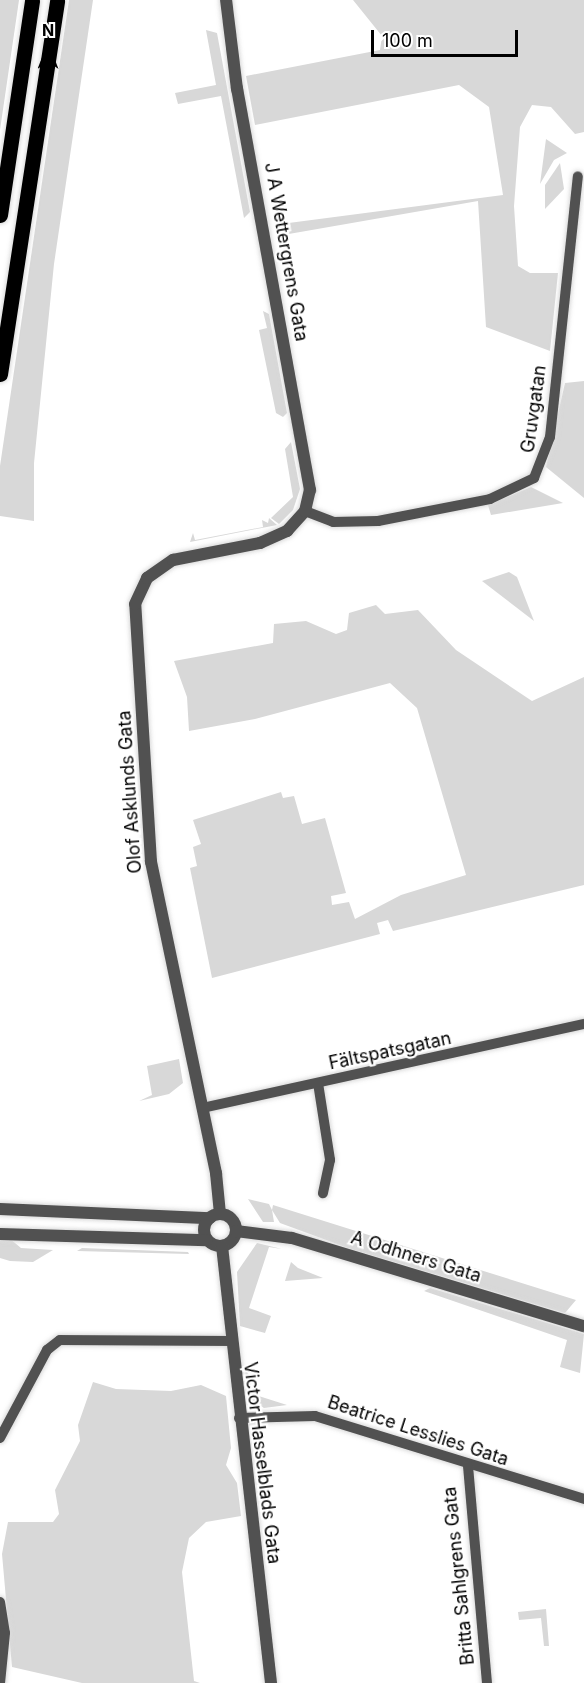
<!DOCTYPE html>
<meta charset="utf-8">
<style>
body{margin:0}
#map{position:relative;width:584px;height:1683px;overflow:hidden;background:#fff;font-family:Inter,sans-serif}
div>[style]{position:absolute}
.green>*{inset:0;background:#d8d8d8}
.roads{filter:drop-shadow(0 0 2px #dbdbdb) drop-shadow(0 0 2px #dbdbdb)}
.minor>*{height:10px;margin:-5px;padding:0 5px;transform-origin:5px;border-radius:5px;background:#515151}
.tertiary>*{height:12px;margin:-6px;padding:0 6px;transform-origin:6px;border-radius:6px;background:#515151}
.tertiary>.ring{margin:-6px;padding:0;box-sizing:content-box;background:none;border:12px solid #515151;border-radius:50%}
.primary>*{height:15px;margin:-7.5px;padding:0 7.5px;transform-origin:7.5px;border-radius:7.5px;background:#000}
span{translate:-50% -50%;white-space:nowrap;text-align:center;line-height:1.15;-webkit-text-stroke:4.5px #fff;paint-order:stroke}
.street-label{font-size:18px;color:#000}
.north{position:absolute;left:18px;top:18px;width:60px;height:60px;-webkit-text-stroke:4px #fff;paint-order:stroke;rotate:0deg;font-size:16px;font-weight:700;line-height:24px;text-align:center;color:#000}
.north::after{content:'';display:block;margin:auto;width:21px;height:27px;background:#000;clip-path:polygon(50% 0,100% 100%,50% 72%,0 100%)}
.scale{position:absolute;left:371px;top:30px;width:147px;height:27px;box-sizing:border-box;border:3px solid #000;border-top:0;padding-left:8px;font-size:18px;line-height:21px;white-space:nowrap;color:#000;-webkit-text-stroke:4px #fff;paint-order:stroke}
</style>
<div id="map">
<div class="green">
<div style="clip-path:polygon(0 0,19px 0,0 130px)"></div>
<div style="clip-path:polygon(69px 0,93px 0,54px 264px,34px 463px,34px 521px,0 516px,0 466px)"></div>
<div style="clip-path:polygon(353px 0,584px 0,584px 132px,575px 134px,551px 107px,532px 105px,520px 127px,514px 206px,518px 266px,530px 273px,558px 273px,550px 351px,486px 327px,478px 201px,283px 235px,281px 224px,503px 195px,489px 107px,459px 85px,255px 125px,246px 76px,380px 50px,382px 36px)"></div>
<div style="clip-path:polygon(206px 30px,217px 33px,250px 212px,244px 218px,221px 96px,178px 104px,175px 93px,216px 85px)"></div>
<div style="clip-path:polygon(546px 139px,567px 153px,554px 160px,540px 184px)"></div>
<div style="clip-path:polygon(560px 163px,564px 189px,545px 209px,545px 185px)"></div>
<div style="clip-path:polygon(263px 311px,269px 314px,287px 413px,283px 417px,276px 413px,259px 330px,267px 328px)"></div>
<div style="clip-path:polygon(584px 381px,584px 498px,546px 467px,565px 383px)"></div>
<div style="clip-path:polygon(291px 442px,300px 489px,293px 510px,279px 524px,271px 518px,293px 497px,285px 449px)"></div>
<div style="clip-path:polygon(531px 487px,563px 503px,491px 515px,488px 505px)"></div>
<div style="clip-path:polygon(269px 518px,277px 525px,190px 542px,193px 533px,195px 540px,263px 527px,262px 520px,268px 523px)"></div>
<div style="clip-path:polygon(509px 572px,517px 577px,534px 621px,482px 581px)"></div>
<div style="clip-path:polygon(376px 605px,385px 614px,418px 610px,456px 650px,532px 701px,584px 677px,584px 885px,393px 931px,388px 920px,377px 923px,380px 934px,212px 978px,190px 868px,197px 866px,193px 847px,201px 844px,193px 820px,281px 792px,283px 798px,294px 796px,302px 824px,325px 818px,346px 893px,331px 896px,332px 905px,349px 902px,355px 919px,401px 895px,466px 875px,417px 708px,390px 683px,255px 719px,189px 731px,187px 697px,174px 661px,273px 643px,274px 624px,306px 621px,336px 634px,347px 630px,349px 613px)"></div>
<div style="clip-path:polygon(179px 1059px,183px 1083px,169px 1094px,139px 1101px,152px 1095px,147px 1066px)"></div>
<div style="clip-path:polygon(248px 1199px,269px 1204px,272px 1210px,273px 1205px,576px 1300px,565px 1313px,348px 1248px,280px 1223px,272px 1210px,274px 1222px,263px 1222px)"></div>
<div style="clip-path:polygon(9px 1238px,21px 1248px,53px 1250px,33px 1262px,10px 1261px,0 1258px,0 1240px)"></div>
<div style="clip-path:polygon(257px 1243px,282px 1249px,269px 1247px,249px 1308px,271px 1316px,265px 1333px,240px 1326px,237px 1272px)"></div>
<div style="clip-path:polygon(82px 1248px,188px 1252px,189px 1254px,77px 1251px)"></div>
<div style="clip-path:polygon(291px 1262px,298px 1268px,323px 1278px,285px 1281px)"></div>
<div style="clip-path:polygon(430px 1288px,584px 1334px,580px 1373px,560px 1367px,567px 1340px,424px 1291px)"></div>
<div style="clip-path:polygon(245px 1368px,252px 1380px,249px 1393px,287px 1405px,264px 1408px,247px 1397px)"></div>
<div style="clip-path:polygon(93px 1382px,116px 1389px,171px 1391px,201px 1385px,226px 1396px,231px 1448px,226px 1465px,237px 1483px,241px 1516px,206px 1522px,189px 1538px,182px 1572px,194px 1681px,200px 1683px,82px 1683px,12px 1667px,2px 1554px,8px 1522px,53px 1522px,59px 1514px,55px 1490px,80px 1441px,78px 1425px)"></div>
<div style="clip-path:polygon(546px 1609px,549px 1646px,544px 1646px,541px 1618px,519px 1620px,518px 1612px)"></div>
</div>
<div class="roads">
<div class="minor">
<div style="left:305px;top:511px;width:30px;rotate:21deg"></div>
<div style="left:333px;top:522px;width:45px;rotate:-1.3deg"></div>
<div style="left:378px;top:521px;width:114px;rotate:-11.1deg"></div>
<div style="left:490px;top:499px;width:49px;rotate:-25.5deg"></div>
<div style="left:534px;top:478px;width:44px;rotate:-68.7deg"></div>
<div style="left:550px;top:437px;width:262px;rotate:-83.9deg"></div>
<div style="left:318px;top:1083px;width:78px;rotate:81.1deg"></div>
<div style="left:330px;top:1160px;width:34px;rotate:102deg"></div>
<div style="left:202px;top:1108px;width:391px;rotate:-12.4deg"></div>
<div style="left:239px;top:1418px;width:76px;rotate:-1.5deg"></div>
<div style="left:315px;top:1416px;width:282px;rotate:17.1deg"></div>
<div style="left:0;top:1438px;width:100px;rotate:-61.9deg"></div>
<div style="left:47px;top:1350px;width:16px;rotate:-38deg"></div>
<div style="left:60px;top:1340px;width:169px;rotate:0.3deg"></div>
<div style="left:468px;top:1466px;width:218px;rotate:85deg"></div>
<div style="left:0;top:1602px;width:31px;rotate:81deg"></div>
<div style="left:5px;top:1633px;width:50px;rotate:95.7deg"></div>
</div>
<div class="tertiary">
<div style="left:0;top:1209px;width:210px;rotate:2.5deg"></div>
<div style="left:220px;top:1214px;width:41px;rotate:-95.6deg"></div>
<div style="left:216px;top:1173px;width:318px;rotate:-101.8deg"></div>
<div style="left:151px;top:862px;width:258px;rotate:-93.5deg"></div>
<div style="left:135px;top:604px;width:29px;rotate:-65deg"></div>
<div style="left:147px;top:578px;width:32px;rotate:-35deg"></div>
<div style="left:173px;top:560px;width:89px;rotate:-11.1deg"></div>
<div style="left:260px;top:543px;width:30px;rotate:-24deg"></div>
<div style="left:287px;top:531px;width:27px;rotate:-48deg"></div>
<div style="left:305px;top:511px;width:22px;rotate:-77deg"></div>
<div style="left:310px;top:490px;width:408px;rotate:-100.3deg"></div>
<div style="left:237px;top:89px;width:90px;rotate:-97deg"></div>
<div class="ring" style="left:204px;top:1214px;width:20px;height:20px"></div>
<div style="left:236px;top:1231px;width:56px;rotate:7.1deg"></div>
<div style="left:292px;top:1238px;width:305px;rotate:16.8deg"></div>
<div style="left:0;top:1234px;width:207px;rotate:1.7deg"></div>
<div style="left:222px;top:1246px;width:440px;rotate:83.6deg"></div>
</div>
<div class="primary">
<div style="left:0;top:215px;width:217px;rotate:-81.5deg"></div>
<div style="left:0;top:374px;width:378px;rotate:-81.3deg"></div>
</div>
</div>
<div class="street-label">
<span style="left:286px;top:252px;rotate:80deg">J A Wettergrens Gata</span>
<span style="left:534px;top:409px;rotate:-82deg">Gruvgatan</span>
<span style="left:130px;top:792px;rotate:-94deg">Olof Asklunds Gata</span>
<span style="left:390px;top:1051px;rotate:-12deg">Fältspatsgatan</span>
<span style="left:416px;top:1257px;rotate:17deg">A Odhners Gata</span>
<span style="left:418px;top:1431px;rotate:18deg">Beatrice Lesslies Gata</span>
<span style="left:262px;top:1463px;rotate:83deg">Victor Hasselblads Gata</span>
<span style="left:459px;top:1576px;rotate:-96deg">Britta Sahlgrens Gata</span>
</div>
<div class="north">N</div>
<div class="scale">100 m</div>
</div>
